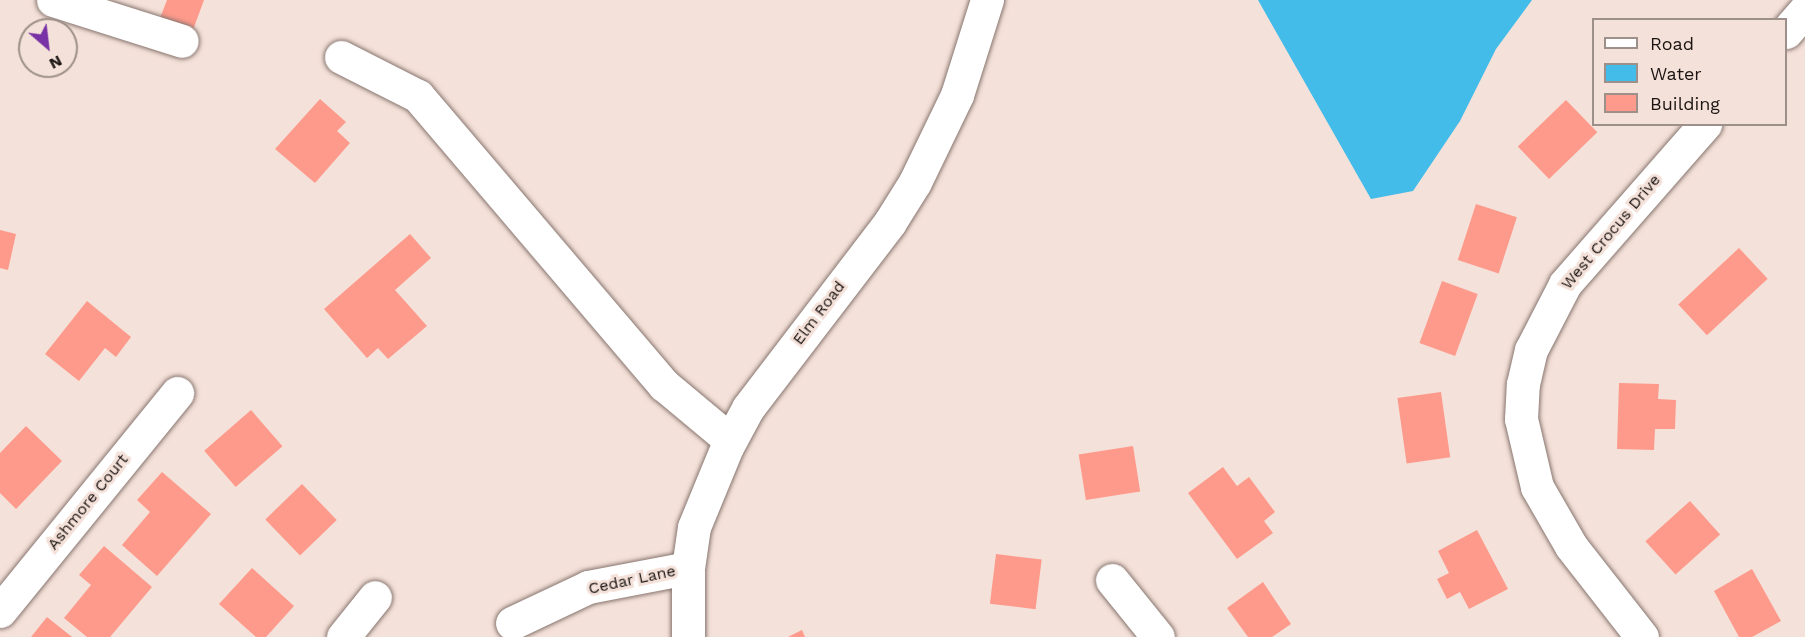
<!DOCTYPE html>
<style>
body{margin:0}
#map{position:relative;width:1805px;height:637px;overflow:hidden;background:#f4e1d9;font-family:"Work Sans",sans-serif}
div>[style]{position:absolute}
.water>*{inset:0;background:#44bce9}
.building>*{inset:0;background:#fe9a8b;transform-origin:0 0}
.roads{filter:drop-shadow(0 0 2px #87756f) drop-shadow(0 0 2px #87756f)}
.minor>*{height:33px;margin:-16.5px;padding:0 16.5px;transform-origin:16.5px;border-radius:16.5px;background:#fff}
span{translate:-50% -50%;white-space:nowrap;text-align:center;line-height:1.15;-webkit-text-stroke:6px #f4e1d9;paint-order:stroke}
.street-label{font-size:16px;color:#1b1412}
.legend{position:absolute;left:1592px;top:18px;width:195px;height:108px;box-sizing:border-box;background:#f4e1d9;border:2px solid #9d8f89;margin:0;padding:8px 10px;list-style:none;font-size:18px;color:#1b1412}
.legend li{display:flex;align-items:center;gap:12px;height:30px}
.legend b{width:30px;border:2px solid #9d8f89}
.north{position:absolute;left:18px;top:18px;width:60px;height:60px;box-sizing:border-box;background:#f4e1d9;border:2px solid #9d8f89;border-radius:50%;rotate:152deg;font-size:16px;font-weight:700;line-height:24px;text-align:center;color:#1b1412}
.north::after{content:'';display:block;margin:auto;width:21px;height:27px;background:#7832a5;clip-path:polygon(50% 0,100% 100%,50% 72%,0 100%)}
</style>
<div id="map">
<div class="water">
<div style="clip-path:polygon(1258px 0,1532px 0,1496px 49px,1460px 121px,1413px 191px,1371px 199px)"></div>
</div>
<div class="building">
<div style="clip-path:polygon(167px 0,204px 0,193px 30px,160px 18px)"></div>
<div style="clip-path:polygon(320px 99px,346px 122px,337px 131px,350px 143px,315px 183px,275px 149px)"></div>
<div style="left:1566px;top:100px;width:45px;height:67px;rotate:46deg"></div>
<div style="left:1476px;top:204px;width:43px;height:59px;rotate:18deg"></div>
<div style="clip-path:polygon(0 230px,16px 234px,8px 270px,0 268px)"></div>
<div style="clip-path:polygon(410px 234px,431px 258px,395px 290px,427px 326px,388px 359px,378px 348px,367px 358px,324px 309px)"></div>
<div style="left:1739px;top:248px;width:42px;height:83px;rotate:47deg"></div>
<div style="left:1442px;top:281px;width:38px;height:66px;rotate:20deg"></div>
<div style="clip-path:polygon(87px 301px,131px 337px,116px 357px,105px 348px,79px 381px,45px 354px)"></div>
<div style="clip-path:polygon(1619px 383px,1659px 384px,1658px 399px,1676px 400px,1675px 429px,1655px 429px,1654px 450px,1617px 449px)"></div>
<div style="left:1441px;top:392px;width:66px;height:44px;rotate:82deg"></div>
<div style="left:251px;top:410px;width:48px;height:62px;rotate:49deg"></div>
<div style="clip-path:polygon(26px 426px,62px 461px,16px 509px,0 493px,0 453px)"></div>
<div style="left:1133px;top:446px;width:46px;height:55px;rotate:81deg"></div>
<div style="clip-path:polygon(1223px 467px,1237px 486px,1249px 477px,1275px 512px,1264px 521px,1273px 533px,1237px 559px,1188px 493px)"></div>
<div style="clip-path:polygon(162px 472px,211px 514px,157px 576px,122px 545px,150px 512px,137px 500px)"></div>
<div style="left:302px;top:484px;width:50px;height:51px;rotate:46deg"></div>
<div style="left:1690px;top:501px;width:45px;height:60px;rotate:48deg"></div>
<div style="clip-path:polygon(1477px 530px,1508px 589px,1469px 609px,1460px 592px,1447px 599px,1437px 579px,1449px 573px,1438px 551px)"></div>
<div style="clip-path:polygon(104px 546px,152px 587px,110px 637px,87px 637px,64px 618px,91px 585px,79px 575px)"></div>
<div style="left:996px;top:554px;width:46px;height:50px;rotate:7deg"></div>
<div style="clip-path:polygon(252px 568px,294px 606px,266px 637px,256px 637px,219px 604px)"></div>
<div style="clip-path:polygon(1752px 569px,1781px 621px,1752px 637px,1739px 637px,1714px 591px)"></div>
<div style="clip-path:polygon(1263px 582px,1291px 624px,1272px 637px,1248px 637px,1227px 608px)"></div>
<div style="clip-path:polygon(47px 617px,72px 637px,31px 637px)"></div>
<div style="clip-path:polygon(802px 630px,805px 637px,788px 637px)"></div>
</div>
<div class="roads">
<div class="minor">
<div style="left:53px;top:0;width:135px;rotate:17.6deg"></div>
<div style="left:1786px;top:32px;width:29px;rotate:-49deg"></div>
<div style="left:341px;top:57px;width:86px;rotate:26.9deg"></div>
<div style="left:418px;top:96px;width:380px;rotate:49.6deg"></div>
<div style="left:664px;top:385px;width:86px;rotate:39.8deg"></div>
<div style="left:1112px;top:580px;width:73px;rotate:51.1deg"></div>
<div style="left:0;top:611px;width:281px;rotate:-50.9deg"></div>
<div style="left:512px;top:623px;width:84px;rotate:-25.3deg"></div>
<div style="left:588px;top:587px;width:102px;rotate:-10.8deg"></div>
<div style="left:343px;top:637px;width:51px;rotate:-51.3deg"></div>
<div style="left:688px;top:637px;width:69px;rotate:-90deg"></div>
<div style="left:688px;top:568px;width:41px;rotate:-81.7deg"></div>
<div style="left:694px;top:527px;width:87px;rotate:-67.6deg"></div>
<div style="left:727px;top:447px;width:44px;rotate:-61.7deg"></div>
<div style="left:748px;top:408px;width:234px;rotate:-52.6deg"></div>
<div style="left:890px;top:222px;width:47px;rotate:-58deg"></div>
<div style="left:915px;top:182px;width:97px;rotate:-64.2deg"></div>
<div style="left:957px;top:95px;width:100px;rotate:-72.5deg"></div>
<div style="left:1642px;top:637px;width:115px;rotate:-128deg"></div>
<div style="left:1571px;top:546px;width:68px;rotate:-120deg"></div>
<div style="left:1537px;top:487px;width:70px;rotate:-103.2deg"></div>
<div style="left:1521px;top:419px;width:35px;rotate:-87deg"></div>
<div style="left:1523px;top:384px;width:35px;rotate:-77deg"></div>
<div style="left:1531px;top:350px;width:74px;rotate:-62.7deg"></div>
<div style="left:1565px;top:284px;width:213px;rotate:-48.8deg"></div>
</div>
</div>
<div class="street-label">
<span style="left:1611px;top:232px;rotate:-50deg">West Crocus Drive</span>
<span style="left:819px;top:313px;rotate:-53deg">Elm Road</span>
<span style="left:88px;top:502px;rotate:-51deg">Ashmore Court</span>
<span style="left:632px;top:580px;rotate:-12deg">Cedar Lane</span>
</div>
<ul class="legend">
<li><b style="height:8px;background:#fff"></b>Road</li>
<li><b style="height:16px;background:#44bce9"></b>Water</li>
<li><b style="height:16px;background:#fe9a8b"></b>Building</li>
</ul>
<div class="north">N</div>
</div>
